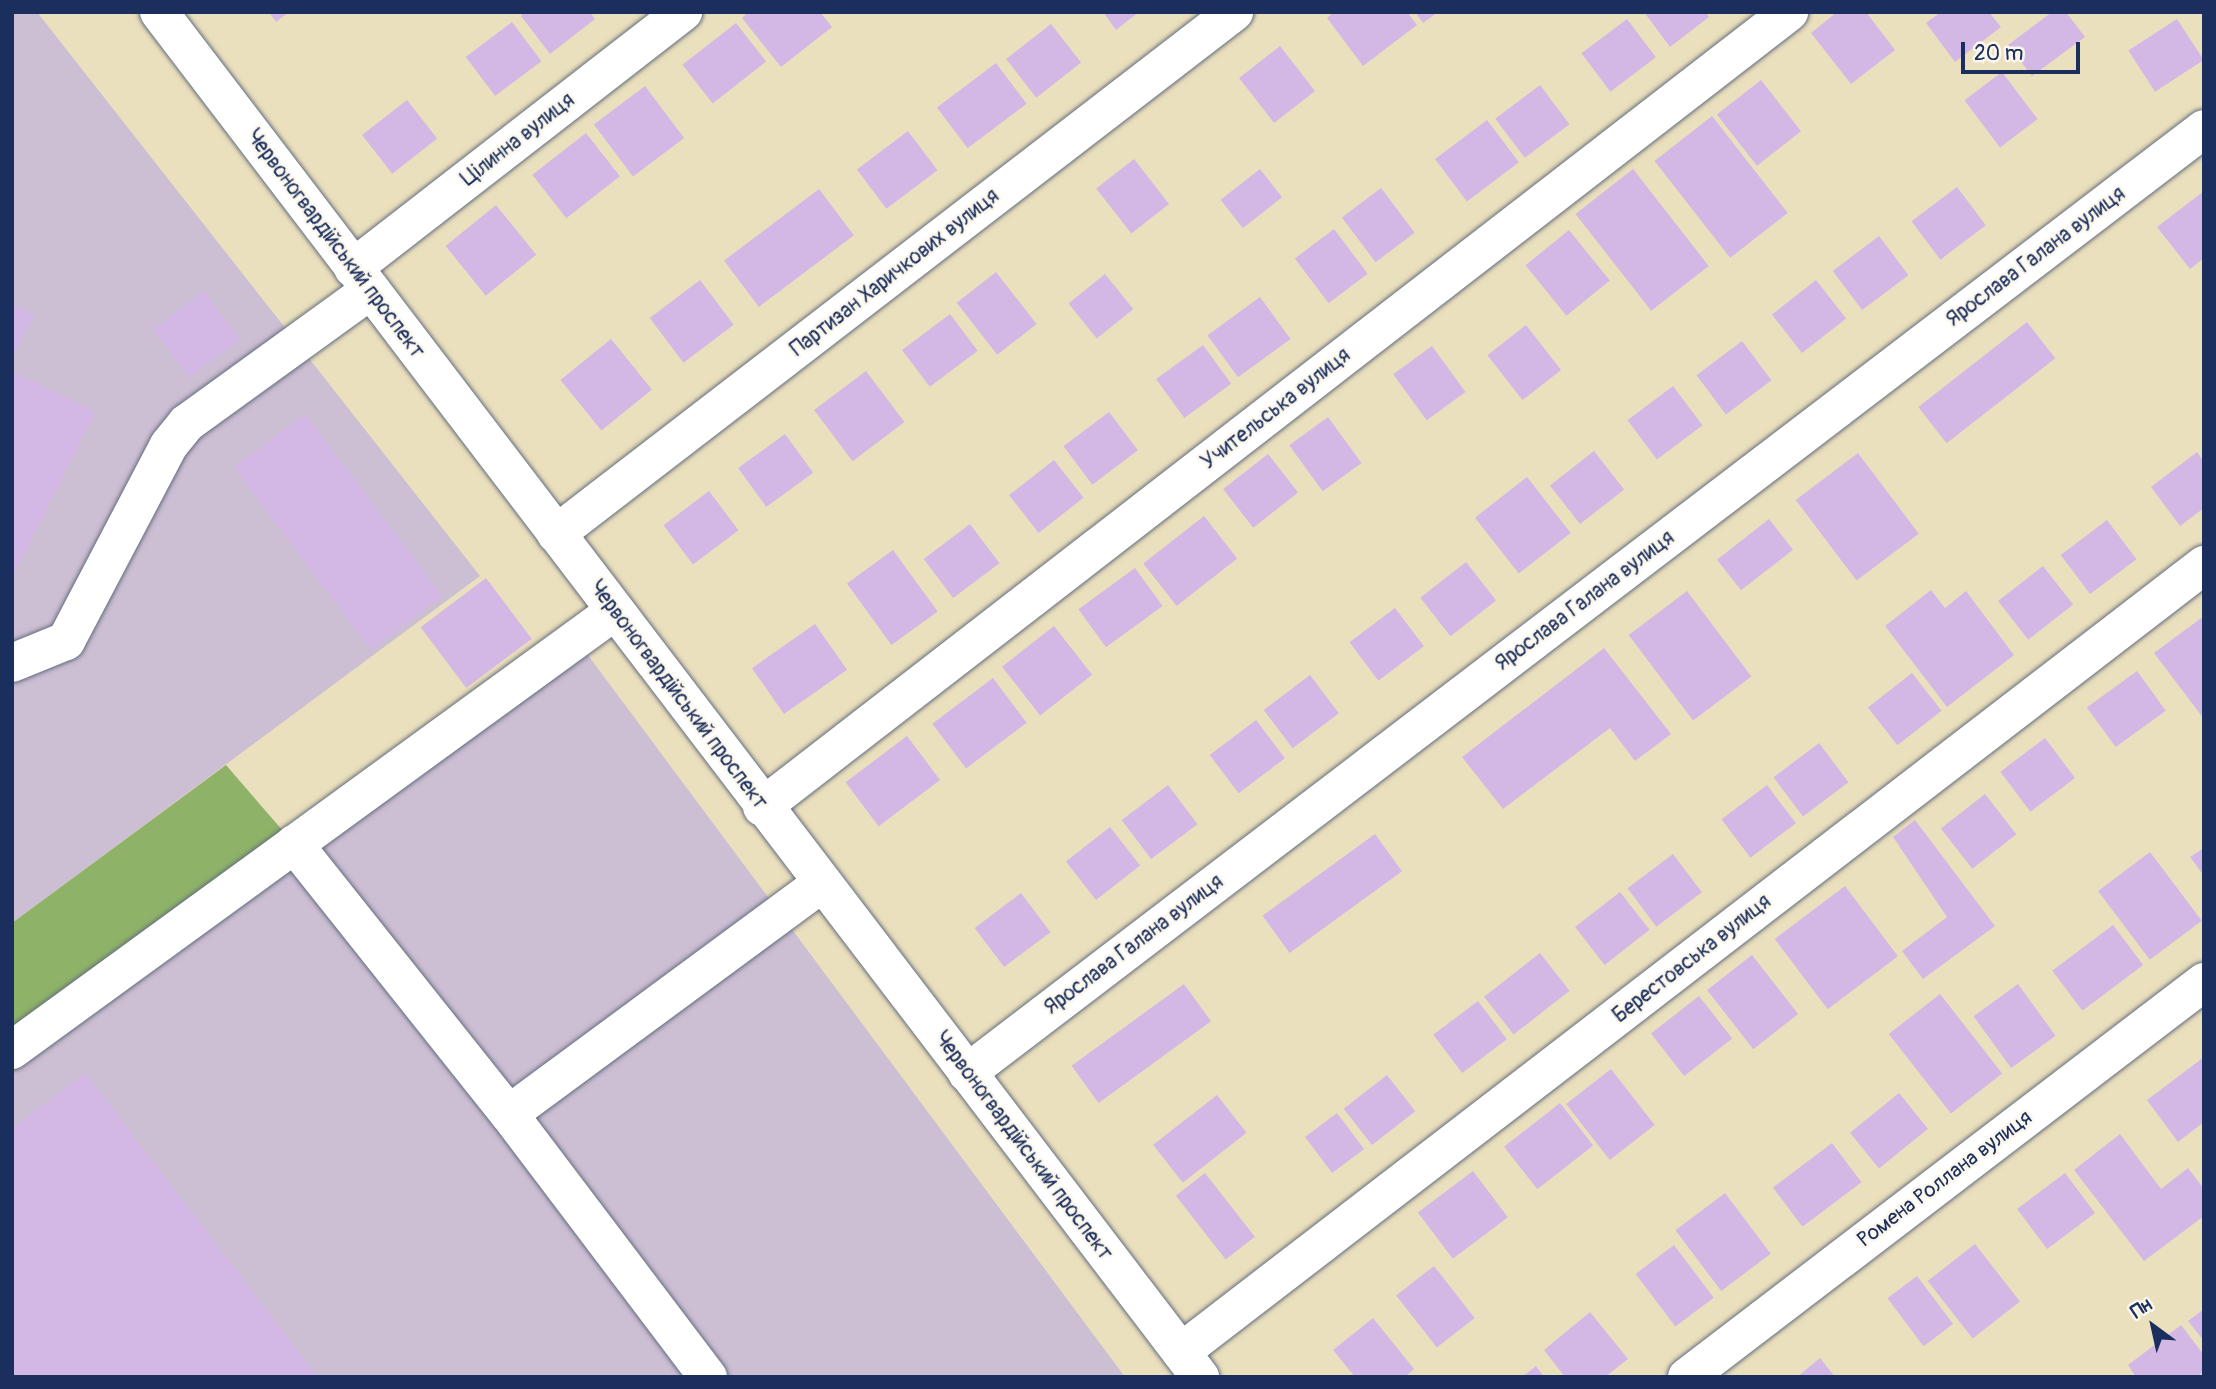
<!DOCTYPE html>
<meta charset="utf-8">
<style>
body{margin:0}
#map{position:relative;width:2216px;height:1389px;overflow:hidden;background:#ebe0bd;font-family:Pangolin,sans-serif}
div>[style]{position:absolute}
.industrial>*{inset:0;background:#ccbed3}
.forest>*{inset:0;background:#8eb368}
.building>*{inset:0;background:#d3b8e5;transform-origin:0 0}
.roads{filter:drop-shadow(0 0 2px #646d7f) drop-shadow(0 0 2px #646d7f)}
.minor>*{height:38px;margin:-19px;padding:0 19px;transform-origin:19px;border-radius:19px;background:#fff}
.major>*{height:38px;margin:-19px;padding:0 19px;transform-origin:19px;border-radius:19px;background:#fff}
span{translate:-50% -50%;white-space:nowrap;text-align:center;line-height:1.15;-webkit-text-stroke:5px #fbf7ec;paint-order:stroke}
.street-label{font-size:21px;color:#1b2f5e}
.frame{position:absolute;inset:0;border:14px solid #1b2f5e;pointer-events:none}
.north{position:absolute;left:2118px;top:1291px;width:70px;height:70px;-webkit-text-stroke:5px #fbf7ec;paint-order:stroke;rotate:327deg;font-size:19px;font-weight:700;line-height:28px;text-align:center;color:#1b2f5e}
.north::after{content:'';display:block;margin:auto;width:24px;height:32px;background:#1b2f5e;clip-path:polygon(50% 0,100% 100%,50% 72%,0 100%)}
.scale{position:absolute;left:1961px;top:42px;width:119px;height:32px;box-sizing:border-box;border:4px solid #1b2f5e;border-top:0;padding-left:9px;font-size:21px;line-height:24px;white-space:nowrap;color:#1b2f5e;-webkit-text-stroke:5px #fbf7ec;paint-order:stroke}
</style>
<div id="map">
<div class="industrial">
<div style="clip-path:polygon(12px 12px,37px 12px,480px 576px,12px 923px)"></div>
<div style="clip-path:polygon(570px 631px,1125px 1377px,12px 1377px,12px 1045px)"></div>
</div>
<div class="forest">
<div style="clip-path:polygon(226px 765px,290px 839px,12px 1045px,12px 923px)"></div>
</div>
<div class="building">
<div style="clip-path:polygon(269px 12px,289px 12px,276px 22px)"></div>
<div style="clip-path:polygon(525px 12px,590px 12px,595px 19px,550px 54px,521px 16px)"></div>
<div style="clip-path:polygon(748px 12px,820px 12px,832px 27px,781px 67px,742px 18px)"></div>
<div style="clip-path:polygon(1103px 12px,1139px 12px,1116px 30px)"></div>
<div style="clip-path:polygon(1334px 12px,1407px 12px,1417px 25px,1363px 66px,1327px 18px)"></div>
<div style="clip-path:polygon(1415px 12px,1438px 12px,1423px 23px)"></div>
<div style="clip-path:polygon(1644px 12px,1705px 12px,1709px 17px,1670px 47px)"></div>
<div style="clip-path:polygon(1837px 12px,1866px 12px,1895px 50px,1851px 84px,1811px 33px)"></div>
<div style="clip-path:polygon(1941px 12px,1989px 12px,2001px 27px,1955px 62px,1926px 23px)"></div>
<div style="clip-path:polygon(2052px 12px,2066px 12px,2085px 37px,2032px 76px,2008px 45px)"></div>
<div style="left:1627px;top:19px;width:48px;height:57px;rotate:53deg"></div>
<div style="left:2177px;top:19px;width:49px;height:58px;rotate:57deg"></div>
<div style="left:512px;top:22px;width:49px;height:58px;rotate:53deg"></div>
<div style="left:736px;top:23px;width:49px;height:68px;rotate:52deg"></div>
<div style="left:1051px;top:24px;width:49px;height:57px;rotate:52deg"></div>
<div style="left:1280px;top:46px;width:57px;height:52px;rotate:52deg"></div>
<div style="left:996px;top:63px;width:51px;height:74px;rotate:53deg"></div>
<div style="left:2002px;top:72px;width:59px;height:47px;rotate:53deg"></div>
<div style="left:1761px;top:80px;width:65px;height:56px;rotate:52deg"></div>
<div style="left:1540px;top:85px;width:49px;height:56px;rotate:53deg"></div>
<div style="left:645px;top:86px;width:65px;height:64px;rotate:53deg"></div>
<div style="left:407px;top:100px;width:49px;height:57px;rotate:52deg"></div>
<div style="left:1712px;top:116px;width:123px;height:73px;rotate:52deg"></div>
<div style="left:1487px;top:120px;width:53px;height:65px;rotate:53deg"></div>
<div style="left:908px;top:131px;width:49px;height:64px;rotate:53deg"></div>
<div style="left:586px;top:133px;width:55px;height:68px;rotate:52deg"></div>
<div style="left:1134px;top:159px;width:57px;height:48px;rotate:52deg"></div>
<div style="left:1260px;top:169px;width:36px;height:50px;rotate:52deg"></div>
<div style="left:1633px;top:169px;width:123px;height:73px;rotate:52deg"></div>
<div style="left:1957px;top:187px;width:48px;height:57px;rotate:53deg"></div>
<div style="left:1381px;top:188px;width:56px;height:49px;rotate:53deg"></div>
<div style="left:819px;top:189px;width:58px;height:119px;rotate:53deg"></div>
<div style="clip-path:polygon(2204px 191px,2204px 258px,2190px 269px,2157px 227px)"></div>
<div style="left:496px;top:205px;width:64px;height:65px;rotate:51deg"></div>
<div style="left:1334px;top:229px;width:56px;height:49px;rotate:53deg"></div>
<div style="left:1569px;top:230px;width:65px;height:56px;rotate:51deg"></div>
<div style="left:1879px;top:236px;width:49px;height:58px;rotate:53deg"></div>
<div style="left:996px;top:272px;width:66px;height:50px;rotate:52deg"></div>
<div style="left:1105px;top:274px;width:45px;height:47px;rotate:51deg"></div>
<div style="left:700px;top:280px;width:56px;height:63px;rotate:53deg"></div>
<div style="left:1816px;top:280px;width:49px;height:56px;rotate:52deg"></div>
<div style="left:204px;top:291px;width:60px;height:64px;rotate:53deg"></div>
<div style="left:1260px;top:297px;width:52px;height:65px;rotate:54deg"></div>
<div style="clip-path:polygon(12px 304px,34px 315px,12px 359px)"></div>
<div style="left:950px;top:314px;width:46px;height:60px;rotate:53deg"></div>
<div style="left:2027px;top:322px;width:46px;height:138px;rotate:52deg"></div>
<div style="left:1526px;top:325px;width:57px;height:49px;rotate:52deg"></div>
<div style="left:611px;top:339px;width:65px;height:65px;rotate:51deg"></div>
<div style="left:1742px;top:341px;width:49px;height:57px;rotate:53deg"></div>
<div style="left:1203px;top:345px;width:48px;height:58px;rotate:54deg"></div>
<div style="left:1432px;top:346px;width:57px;height:48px;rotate:54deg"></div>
<div style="clip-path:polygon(12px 371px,95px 412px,12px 578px)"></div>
<div style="left:866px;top:371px;width:64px;height:65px;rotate:53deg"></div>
<div style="left:1673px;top:386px;width:49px;height:57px;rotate:53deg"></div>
<div style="left:1109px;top:412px;width:48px;height:57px;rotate:53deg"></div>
<div style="left:305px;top:414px;width:228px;height:89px;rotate:53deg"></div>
<div style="left:1328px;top:417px;width:57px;height:48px;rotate:54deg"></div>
<div style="left:785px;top:434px;width:48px;height:58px;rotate:54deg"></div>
<div style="left:1594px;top:451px;width:49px;height:56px;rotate:52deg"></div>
<div style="clip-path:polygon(2197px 452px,2204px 462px,2204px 508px,2180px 526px,2151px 487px)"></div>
<div style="left:1858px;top:453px;width:101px;height:78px;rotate:53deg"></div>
<div style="left:1268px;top:454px;width:49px;height:57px;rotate:52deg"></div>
<div style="left:1054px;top:460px;width:48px;height:57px;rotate:52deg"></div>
<div style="left:1527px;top:477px;width:71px;height:66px;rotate:52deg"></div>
<div style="left:709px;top:491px;width:49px;height:57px;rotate:53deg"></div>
<div style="left:1204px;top:516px;width:54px;height:77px;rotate:52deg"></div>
<div style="left:1769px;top:519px;width:39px;height:66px;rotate:52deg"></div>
<div style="left:2107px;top:520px;width:49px;height:58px;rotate:53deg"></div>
<div style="left:970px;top:524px;width:49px;height:58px;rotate:53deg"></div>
<div style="left:893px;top:550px;width:76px;height:57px;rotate:54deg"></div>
<div style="left:1466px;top:562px;width:49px;height:58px;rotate:52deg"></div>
<div style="left:2043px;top:566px;width:49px;height:57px;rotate:52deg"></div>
<div style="left:1135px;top:568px;width:47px;height:70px;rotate:54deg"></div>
<div style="left:486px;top:578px;width:76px;height:82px;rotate:53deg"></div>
<div style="clip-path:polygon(1931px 590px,1945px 608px,1966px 591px,2014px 655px,1947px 707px,1885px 626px)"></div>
<div style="left:1687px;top:591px;width:107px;height:73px;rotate:53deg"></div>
<div style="left:1395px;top:608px;width:48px;height:57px;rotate:53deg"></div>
<div style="clip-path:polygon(2204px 616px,2204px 719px,2154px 653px)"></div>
<div style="left:815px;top:624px;width:56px;height:77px;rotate:55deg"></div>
<div style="left:1054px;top:626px;width:62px;height:66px;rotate:52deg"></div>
<div style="clip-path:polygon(1604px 648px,1671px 734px,1635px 761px,1610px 728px,1503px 809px,1462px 757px)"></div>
<div style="left:2137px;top:671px;width:49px;height:62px;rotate:54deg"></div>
<div style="left:1912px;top:673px;width:48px;height:56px;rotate:52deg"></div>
<div style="left:1310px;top:675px;width:48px;height:58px;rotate:53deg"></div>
<div style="left:993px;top:678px;width:56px;height:76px;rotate:53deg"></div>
<div style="left:1256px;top:720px;width:48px;height:58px;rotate:53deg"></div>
<div style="left:907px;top:736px;width:55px;height:77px;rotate:53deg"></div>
<div style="left:2045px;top:738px;width:50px;height:56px;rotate:53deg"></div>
<div style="left:1819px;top:743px;width:49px;height:57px;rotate:53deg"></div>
<div style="left:1168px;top:785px;width:49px;height:58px;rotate:53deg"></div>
<div style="left:1767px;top:785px;width:48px;height:57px;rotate:53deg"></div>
<div style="left:1985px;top:794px;width:51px;height:56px;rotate:52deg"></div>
<div style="clip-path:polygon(1915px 820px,1995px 926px,1923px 979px,1902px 951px,1947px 917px,1893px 837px)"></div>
<div style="left:1110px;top:827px;width:49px;height:56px;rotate:52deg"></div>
<div style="left:1375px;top:834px;width:46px;height:139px;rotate:54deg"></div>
<div style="clip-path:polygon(2204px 848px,2204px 876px,2190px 857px)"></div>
<div style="left:2150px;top:852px;width:86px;height:65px;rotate:53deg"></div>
<div style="left:1673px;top:854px;width:48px;height:57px;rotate:53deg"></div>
<div style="left:1845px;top:886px;width:88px;height:88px;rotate:53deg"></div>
<div style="left:1620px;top:892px;width:48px;height:57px;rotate:52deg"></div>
<div style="left:1021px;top:893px;width:49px;height:58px;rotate:53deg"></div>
<div style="left:2113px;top:925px;width:50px;height:76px;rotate:53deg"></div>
<div style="left:1540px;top:953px;width:48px;height:71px;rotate:52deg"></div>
<div style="left:1752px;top:955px;width:75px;height:57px;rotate:52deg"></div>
<div style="left:1184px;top:984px;width:46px;height:139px;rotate:54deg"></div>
<div style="left:2018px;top:984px;width:64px;height:55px;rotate:54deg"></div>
<div style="left:1940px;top:994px;width:101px;height:65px;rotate:52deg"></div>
<div style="left:1699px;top:996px;width:54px;height:61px;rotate:52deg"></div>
<div style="left:1478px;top:1001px;width:48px;height:56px;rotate:53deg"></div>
<div style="clip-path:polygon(2204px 1057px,2204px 1122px,2178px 1142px,2147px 1100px)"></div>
<div style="left:1611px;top:1069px;width:71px;height:57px;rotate:52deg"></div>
<div style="clip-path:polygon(85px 1073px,318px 1377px,12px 1377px,12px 1129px)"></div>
<div style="left:1387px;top:1075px;width:46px;height:55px;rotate:52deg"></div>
<div style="left:1899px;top:1093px;width:46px;height:63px;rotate:51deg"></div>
<div style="left:1217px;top:1095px;width:48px;height:81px;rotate:52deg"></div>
<div style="left:1560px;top:1103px;width:54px;height:71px;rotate:52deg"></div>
<div style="left:1337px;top:1113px;width:45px;height:40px;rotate:53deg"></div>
<div style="clip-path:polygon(2120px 1134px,2161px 1189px,2188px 1168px,2204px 1189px,2204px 1216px,2144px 1261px,2074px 1170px)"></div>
<div style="left:1832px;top:1143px;width:49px;height:74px;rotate:53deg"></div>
<div style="left:1473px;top:1171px;width:58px;height:69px;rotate:53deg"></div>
<div style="left:1205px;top:1173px;width:81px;height:37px;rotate:52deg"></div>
<div style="left:2065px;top:1173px;width:50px;height:60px;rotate:53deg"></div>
<div style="left:1725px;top:1193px;width:76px;height:62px;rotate:53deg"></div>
<div style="left:1975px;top:1244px;width:73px;height:60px;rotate:52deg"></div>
<div style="left:1674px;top:1245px;width:66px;height:48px;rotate:53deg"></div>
<div style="left:1434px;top:1266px;width:66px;height:48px;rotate:52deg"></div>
<div style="left:1917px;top:1276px;width:60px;height:37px;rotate:53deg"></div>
<div style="clip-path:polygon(2204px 1309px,2204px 1341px,2188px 1321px)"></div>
<div style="clip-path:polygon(1590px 1312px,1628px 1359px,1605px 1377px,1565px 1377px,1544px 1350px)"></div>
<div style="clip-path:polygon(1373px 1318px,1414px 1369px,1405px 1377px,1355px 1377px,1333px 1350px)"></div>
<div style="clip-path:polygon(2181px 1325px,2204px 1355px,2204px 1371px,2197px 1377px,2136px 1377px,2128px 1365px)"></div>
<div style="clip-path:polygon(1820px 1358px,1835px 1377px,1797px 1377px)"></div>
<div style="clip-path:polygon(1536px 1366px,1544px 1377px,1522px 1377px)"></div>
</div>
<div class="roads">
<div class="minor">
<div style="left:353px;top:268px;width:418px;rotate:-37.8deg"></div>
<div style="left:556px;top:534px;width:856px;rotate:-37.59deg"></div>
<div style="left:12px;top:663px;width:58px;rotate:-22.2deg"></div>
<div style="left:66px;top:641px;width:221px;rotate:-62.3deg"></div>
<div style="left:169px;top:445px;width:28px;rotate:-51deg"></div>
<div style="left:187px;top:423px;width:227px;rotate:-35.9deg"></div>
<div style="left:762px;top:807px;width:1299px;rotate:-37.74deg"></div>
<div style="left:294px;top:844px;width:345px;rotate:51.5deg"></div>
<div style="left:509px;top:1114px;width:330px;rotate:52.9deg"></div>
<div style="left:12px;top:1050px;width:746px;rotate:-36.06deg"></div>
<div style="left:967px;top:1073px;width:1556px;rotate:-37.35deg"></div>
<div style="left:509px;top:1114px;width:389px;rotate:-36.4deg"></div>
<div style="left:1181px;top:1352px;width:1291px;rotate:-37.57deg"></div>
<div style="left:1687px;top:1377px;width:651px;rotate:-37.38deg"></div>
</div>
<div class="major">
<div style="left:159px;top:12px;width:1717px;rotate:52.67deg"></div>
</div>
</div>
<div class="street-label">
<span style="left:518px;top:140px;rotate:-38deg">Цілинна вулиця</span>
<span style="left:335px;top:244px;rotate:53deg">Червоногвардійський проспект</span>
<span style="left:2036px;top:257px;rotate:-37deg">Ярослава Галана вулиця</span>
<span style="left:895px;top:273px;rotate:-38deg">Партизан Харичкових вулиця</span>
<span style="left:1276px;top:409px;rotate:-38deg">Учительська вулиця</span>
<span style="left:1585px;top:601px;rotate:-37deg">Ярослава Галана вулиця</span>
<span style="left:678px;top:695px;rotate:53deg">Червоногвардійський проспект</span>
<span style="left:1134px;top:945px;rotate:-37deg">Ярослава Галана вулиця</span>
<span style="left:1692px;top:959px;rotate:-38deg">Берестовська вулиця</span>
<span style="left:1023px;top:1146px;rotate:53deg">Червоногвардійський проспект</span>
<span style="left:1945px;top:1179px;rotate:-37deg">Ромена Роллана вулиця</span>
</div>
<div class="frame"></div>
<div class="north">Пн</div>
<div class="scale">20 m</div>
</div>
